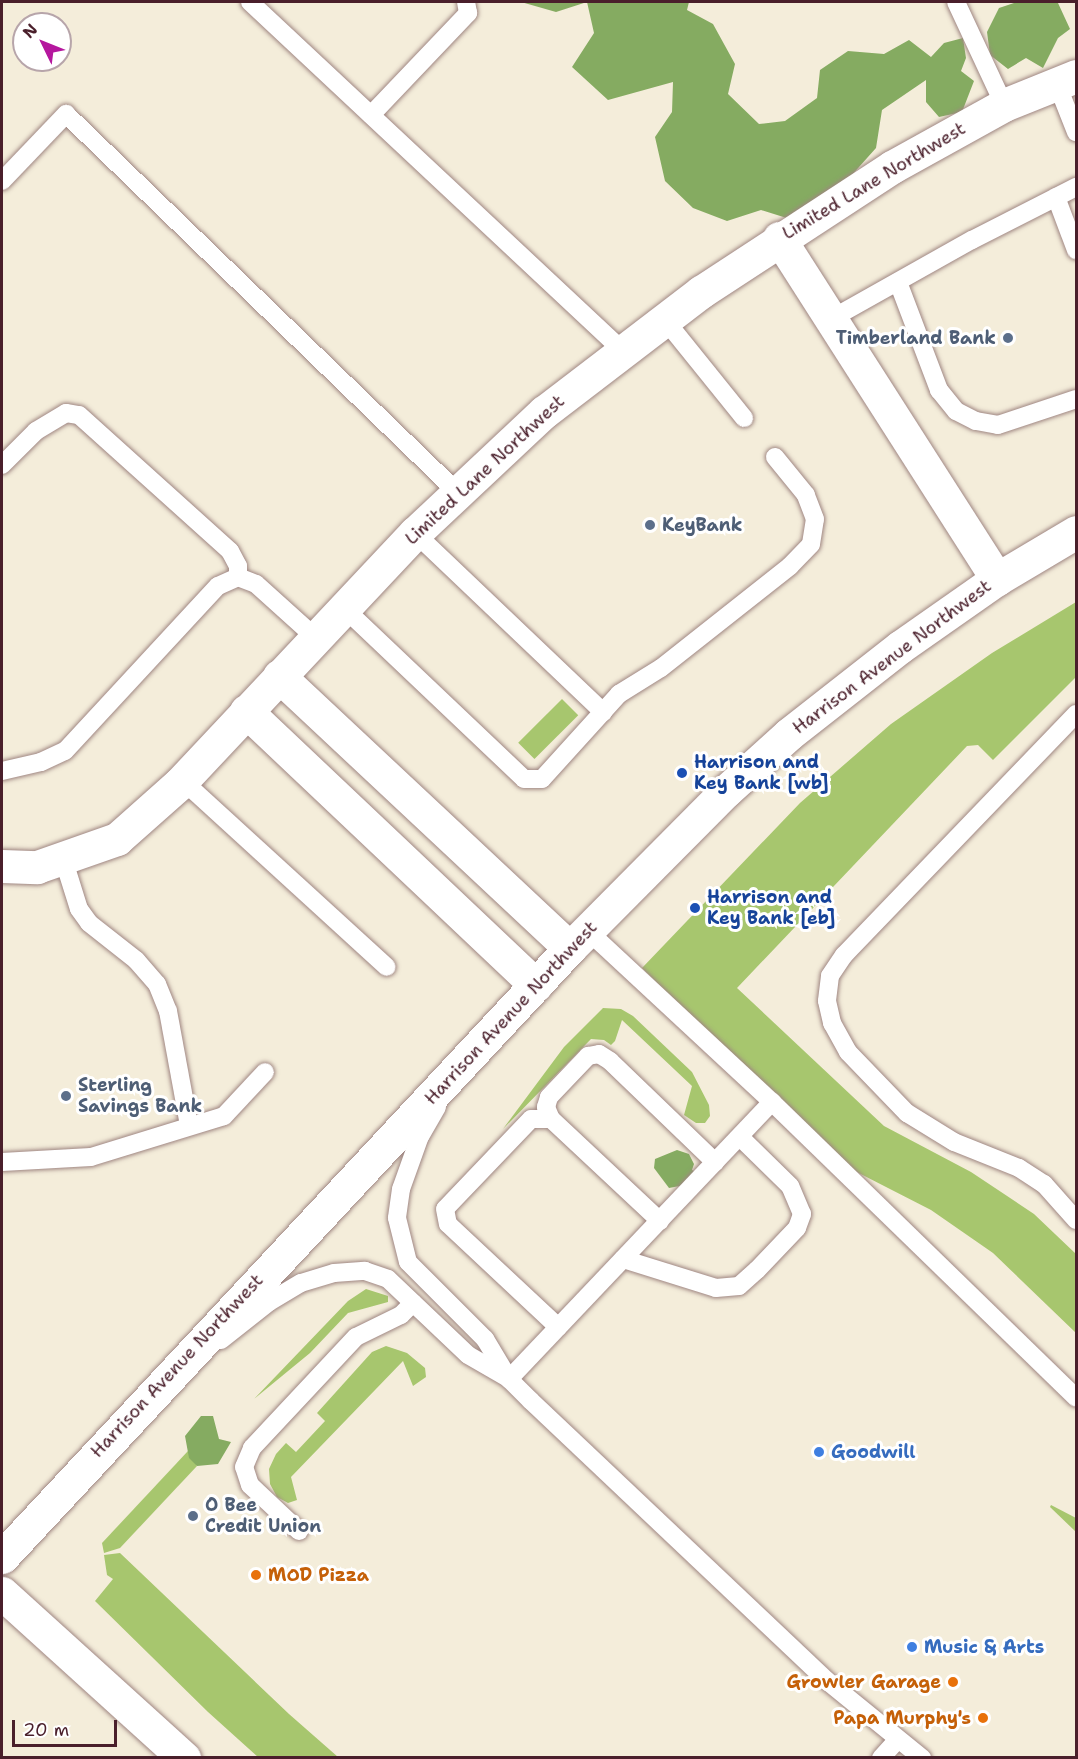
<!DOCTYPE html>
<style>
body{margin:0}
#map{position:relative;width:1078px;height:1759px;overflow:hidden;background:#f4edda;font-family:"Shantell Sans",sans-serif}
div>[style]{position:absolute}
.green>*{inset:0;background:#a7c66e;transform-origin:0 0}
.forest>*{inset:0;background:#85ab61}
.roads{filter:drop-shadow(0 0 2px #9f8682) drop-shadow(0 0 2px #9f8682)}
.service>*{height:18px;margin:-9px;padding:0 9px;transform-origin:9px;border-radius:9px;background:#fff}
.minor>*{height:33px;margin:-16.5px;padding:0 16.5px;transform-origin:16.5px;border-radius:16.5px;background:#fff}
.secondary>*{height:33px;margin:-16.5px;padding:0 16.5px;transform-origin:16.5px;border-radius:16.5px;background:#fff}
.dots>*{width:16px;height:16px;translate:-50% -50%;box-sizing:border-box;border:3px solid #fff;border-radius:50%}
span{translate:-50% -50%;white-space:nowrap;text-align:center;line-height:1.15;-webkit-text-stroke:6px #fff;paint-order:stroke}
.street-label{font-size:18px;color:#4a1f2b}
.service-label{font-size:18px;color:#4e5e75;font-weight:700}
.right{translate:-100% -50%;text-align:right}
.left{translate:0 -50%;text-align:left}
.transit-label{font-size:18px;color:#164399;font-weight:700}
.shop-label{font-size:18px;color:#366cbe;font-weight:700}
.food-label{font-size:18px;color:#c56008;font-weight:700}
.frame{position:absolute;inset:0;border:3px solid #4a1f2b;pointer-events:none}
.north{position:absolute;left:12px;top:12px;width:60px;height:60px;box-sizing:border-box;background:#fff;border:2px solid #b7a5aa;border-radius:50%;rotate:313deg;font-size:16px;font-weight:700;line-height:24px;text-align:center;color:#4a1f2b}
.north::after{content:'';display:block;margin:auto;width:21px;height:27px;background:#b5179e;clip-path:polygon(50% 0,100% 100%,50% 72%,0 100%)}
.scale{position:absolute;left:12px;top:1720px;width:105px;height:27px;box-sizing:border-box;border:3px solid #4a1f2b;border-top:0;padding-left:8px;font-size:18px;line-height:21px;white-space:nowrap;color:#4a1f2b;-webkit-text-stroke:4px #fff;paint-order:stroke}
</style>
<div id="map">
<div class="green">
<div style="clip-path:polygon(1076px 602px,1076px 677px,993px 760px,978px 745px,967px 746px,737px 988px,884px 1126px,971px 1172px,1034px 1214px,1076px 1254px,1076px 1333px,993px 1253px,931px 1210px,845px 1166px,642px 968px,800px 803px,891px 724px,992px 653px)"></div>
<div style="left:562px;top:699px;width:23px;height:62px;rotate:45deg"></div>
<div style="clip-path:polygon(603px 1008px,621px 1009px,633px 1016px,692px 1072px,709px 1105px,710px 1116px,705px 1123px,696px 1123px,684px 1115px,692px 1086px,622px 1020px,615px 1041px,611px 1045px,604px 1040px,591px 1039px,503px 1129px,564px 1047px)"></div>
<div style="clip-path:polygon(366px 1289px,388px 1296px,388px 1302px,348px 1313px,310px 1353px,254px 1399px,348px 1301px)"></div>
<div style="clip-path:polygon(386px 1346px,407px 1353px,425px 1368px,426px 1377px,413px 1386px,403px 1361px,291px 1477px,297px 1500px,288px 1503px,277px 1497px,270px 1484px,269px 1469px,276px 1454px,286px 1443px,296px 1452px,325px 1421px,317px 1413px,372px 1352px)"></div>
<div style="clip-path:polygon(188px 1451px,197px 1466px,120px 1548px,104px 1553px,102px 1543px)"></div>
<div style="clip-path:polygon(1051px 1505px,1076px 1518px,1076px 1532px,1050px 1507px)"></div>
<div style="clip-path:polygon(120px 1553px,289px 1714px,338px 1757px,258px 1757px,208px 1712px,95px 1601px,113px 1579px,107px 1575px,104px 1555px)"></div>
</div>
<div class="forest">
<div style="clip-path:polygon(521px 2px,689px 2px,687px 10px,713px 24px,735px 64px,728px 94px,759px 124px,785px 121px,817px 98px,820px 70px,848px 51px,884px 54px,909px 40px,931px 57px,944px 43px,963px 38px,966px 58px,961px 71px,974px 81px,962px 112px,939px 117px,926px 102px,926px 80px,882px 110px,876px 148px,834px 195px,793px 220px,761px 210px,727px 221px,693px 208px,665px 181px,655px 137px,672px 112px,673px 82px,608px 100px,572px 67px,594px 33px,587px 2px,556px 12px)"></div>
<div style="clip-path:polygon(1017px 2px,1058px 3px,1070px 29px,1058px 38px,1043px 68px,1026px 58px,1008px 69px,990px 55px,987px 32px,999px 8px)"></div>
<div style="clip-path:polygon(677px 1150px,689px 1154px,694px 1164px,692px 1170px,696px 1172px,685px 1185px,669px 1188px,654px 1168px,655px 1159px)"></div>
<div style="clip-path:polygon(201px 1416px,213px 1416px,219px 1439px,231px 1442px,218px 1464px,197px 1466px,189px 1458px,185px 1436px)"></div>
</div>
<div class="roads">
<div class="service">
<div style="left:250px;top:2px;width:511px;rotate:43.1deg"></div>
<div style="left:956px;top:2px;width:114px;rotate:65deg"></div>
<div style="left:1057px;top:84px;width:52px;rotate:68.4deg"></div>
<div style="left:371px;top:115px;width:141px;rotate:-46.4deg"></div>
<div style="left:468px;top:13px;width:11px;rotate:-100deg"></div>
<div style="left:2px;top:181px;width:93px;rotate:-46.3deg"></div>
<div style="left:66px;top:114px;width:545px;rotate:44.03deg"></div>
<div style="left:1056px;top:197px;width:57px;rotate:69.3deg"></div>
<div style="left:898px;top:282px;width:116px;rotate:69.2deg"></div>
<div style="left:939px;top:390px;width:27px;rotate:51deg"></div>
<div style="left:956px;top:411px;width:22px;rotate:27deg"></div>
<div style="left:976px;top:421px;width:22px;rotate:10deg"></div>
<div style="left:998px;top:425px;width:82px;rotate:-18.4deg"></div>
<div style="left:831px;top:319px;width:162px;rotate:-29.3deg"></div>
<div style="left:972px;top:240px;width:117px;rotate:-27deg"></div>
<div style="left:665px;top:320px;width:126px;rotate:51.1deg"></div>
<div style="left:2px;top:465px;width:48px;rotate:-45deg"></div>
<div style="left:36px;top:431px;width:35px;rotate:-31deg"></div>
<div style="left:66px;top:413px;width:13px;rotate:9deg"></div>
<div style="left:79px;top:415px;width:203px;rotate:42deg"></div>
<div style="left:230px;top:551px;width:17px;rotate:62deg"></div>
<div style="left:238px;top:566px;width:11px;rotate:90deg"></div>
<div style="left:415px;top:533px;width:260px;rotate:43.6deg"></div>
<div style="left:344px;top:608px;width:248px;rotate:43.5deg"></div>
<div style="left:524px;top:779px;width:18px"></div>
<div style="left:542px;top:779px;width:115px;rotate:-47.8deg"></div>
<div style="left:619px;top:694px;width:49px;rotate:-31.8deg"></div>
<div style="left:661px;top:668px;width:164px;rotate:-38.3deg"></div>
<div style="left:790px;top:566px;width:30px;rotate:-46deg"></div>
<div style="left:811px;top:544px;width:25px;rotate:-81deg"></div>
<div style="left:815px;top:519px;width:26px;rotate:-111deg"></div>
<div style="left:806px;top:495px;width:49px;rotate:-129.2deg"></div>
<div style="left:1076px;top:714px;width:335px;rotate:133.9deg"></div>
<div style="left:844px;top:955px;width:25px;rotate:124deg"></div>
<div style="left:830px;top:976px;width:25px;rotate:97deg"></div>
<div style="left:827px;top:1001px;width:23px;rotate:77deg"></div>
<div style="left:832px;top:1023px;width:33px;rotate:61deg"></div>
<div style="left:848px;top:1052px;width:85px;rotate:46deg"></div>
<div style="left:907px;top:1113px;width:55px;rotate:31.7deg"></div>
<div style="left:954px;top:1142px;width:70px;rotate:21.8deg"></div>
<div style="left:1019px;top:1168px;width:30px;rotate:33deg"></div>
<div style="left:1044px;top:1184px;width:48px;rotate:48.4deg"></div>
<div style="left:2px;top:771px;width:40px;rotate:-13deg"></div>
<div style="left:41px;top:762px;width:26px;rotate:-25deg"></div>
<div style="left:65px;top:751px;width:225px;rotate:-47.2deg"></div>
<div style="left:218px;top:586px;width:22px;rotate:-24deg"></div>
<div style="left:238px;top:577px;width:19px;rotate:21deg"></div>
<div style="left:256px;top:584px;width:81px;rotate:42deg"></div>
<div style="left:182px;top:780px;width:277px;rotate:42.4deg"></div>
<div style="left:63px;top:858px;width:53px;rotate:72.6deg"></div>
<div style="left:79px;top:909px;width:17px;rotate:54deg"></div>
<div style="left:89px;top:923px;width:60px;rotate:38.2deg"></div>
<div style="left:136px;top:960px;width:32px;rotate:49deg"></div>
<div style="left:157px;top:984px;width:29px;rotate:68deg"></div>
<div style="left:168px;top:1011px;width:116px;rotate:79.6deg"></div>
<div style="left:588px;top:931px;width:251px;rotate:42.9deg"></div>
<div style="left:772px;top:1102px;width:424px;rotate:44.2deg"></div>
<div style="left:437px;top:1107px;width:34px;rotate:120deg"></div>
<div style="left:420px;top:1136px;width:56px;rotate:109.7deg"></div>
<div style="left:401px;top:1189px;width:29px;rotate:98deg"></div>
<div style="left:397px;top:1218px;width:45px;rotate:76deg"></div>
<div style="left:408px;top:1262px;width:109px;rotate:45deg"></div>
<div style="left:485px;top:1339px;width:47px;rotate:59deg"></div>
<div style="left:509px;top:1379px;width:31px;rotate:45deg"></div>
<div style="left:531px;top:1401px;width:406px;rotate:43.4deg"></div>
<div style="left:826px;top:1680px;width:124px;rotate:39.1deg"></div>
<div style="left:551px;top:1119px;width:20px;rotate:180deg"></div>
<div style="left:531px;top:1119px;width:124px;rotate:133.7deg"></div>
<div style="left:445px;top:1209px;width:15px;rotate:79deg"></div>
<div style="left:448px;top:1224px;width:151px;rotate:43.1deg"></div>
<div style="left:2px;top:1162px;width:89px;rotate:-3.2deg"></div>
<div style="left:91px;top:1157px;width:139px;rotate:-17.1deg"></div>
<div style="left:224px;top:1116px;width:60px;rotate:-47deg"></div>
<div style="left:660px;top:1221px;width:149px;rotate:-136.9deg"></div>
<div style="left:551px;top:1119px;width:13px;rotate:-113deg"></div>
<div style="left:546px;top:1107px;width:10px;rotate:-73deg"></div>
<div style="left:549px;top:1097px;width:57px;rotate:-46.4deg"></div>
<div style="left:588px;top:1056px;width:11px;rotate:-10deg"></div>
<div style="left:599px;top:1054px;width:13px;rotate:32deg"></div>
<div style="left:610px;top:1061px;width:146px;rotate:43.9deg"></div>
<div style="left:623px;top:1259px;width:97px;rotate:17.3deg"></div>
<div style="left:716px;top:1288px;width:23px;rotate:-5deg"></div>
<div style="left:739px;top:1286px;width:24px;rotate:-42deg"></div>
<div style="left:757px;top:1270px;width:58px;rotate:-46.4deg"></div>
<div style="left:797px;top:1228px;width:15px;rotate:-70deg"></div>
<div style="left:802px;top:1214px;width:30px;rotate:-113deg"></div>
<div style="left:790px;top:1186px;width:70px;rotate:-135.6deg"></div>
<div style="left:221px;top:1340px;width:61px;rotate:-38.4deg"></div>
<div style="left:269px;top:1302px;width:37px;rotate:-31deg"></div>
<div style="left:301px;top:1283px;width:34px;rotate:-17deg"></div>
<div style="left:334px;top:1273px;width:31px;rotate:-4deg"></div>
<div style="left:365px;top:1271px;width:24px;rotate:19deg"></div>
<div style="left:388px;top:1279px;width:110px;rotate:43.5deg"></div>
<div style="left:468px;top:1355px;width:46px;rotate:29.9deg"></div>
<div style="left:509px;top:1379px;width:382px;rotate:-46.5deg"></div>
<div style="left:299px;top:1531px;width:67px;rotate:-136.8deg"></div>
<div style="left:250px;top:1485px;width:19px;rotate:-108deg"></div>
<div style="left:244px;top:1467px;width:21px;rotate:-67deg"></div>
<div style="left:252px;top:1448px;width:152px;rotate:-46.9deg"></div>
<div style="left:356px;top:1337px;width:50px;rotate:-26.1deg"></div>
<div style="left:401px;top:1315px;width:17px;rotate:-45deg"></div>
<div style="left:881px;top:1758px;width:25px;rotate:-48deg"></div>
</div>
<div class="minor">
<div style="left:779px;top:238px;width:405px;rotate:57.4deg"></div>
<div style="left:279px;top:676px;width:398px;rotate:43.1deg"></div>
<div style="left:246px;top:711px;width:399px;rotate:43.4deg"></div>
<div style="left:2px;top:866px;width:35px;rotate:2deg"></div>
<div style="left:37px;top:867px;width:85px;rotate:-19.3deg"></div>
<div style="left:117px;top:839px;width:83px;rotate:-41.6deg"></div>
<div style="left:179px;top:784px;width:345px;rotate:-46.8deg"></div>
<div style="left:415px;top:533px;width:177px;rotate:-43.2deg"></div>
<div style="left:544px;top:412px;width:198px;rotate:-37.4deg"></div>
<div style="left:701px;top:292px;width:228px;rotate:-33.2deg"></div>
<div style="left:892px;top:167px;width:128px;rotate:-29deg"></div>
<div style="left:1004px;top:105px;width:78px;rotate:-21.9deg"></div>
</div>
<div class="secondary">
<div style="left:2px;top:1557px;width:833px;rotate:-47deg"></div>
<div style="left:570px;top:948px;width:221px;rotate:-45.2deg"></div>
<div style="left:726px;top:791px;width:85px;rotate:-42.1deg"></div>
<div style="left:789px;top:734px;width:141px;rotate:-38.1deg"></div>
<div style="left:900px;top:647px;width:118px;rotate:-35deg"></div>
<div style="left:997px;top:579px;width:92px;rotate:-30.7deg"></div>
<div style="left:2px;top:1593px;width:246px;rotate:42.2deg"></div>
</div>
</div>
<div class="dots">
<div style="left:1008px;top:338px;background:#5c6f8a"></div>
<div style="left:650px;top:525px;background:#5c6f8a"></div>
<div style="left:682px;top:773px;background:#1a4fb4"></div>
<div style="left:695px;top:908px;background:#1a4fb4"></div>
<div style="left:66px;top:1096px;background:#5c6f8a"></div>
<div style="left:819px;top:1452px;background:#3f7fe0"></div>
<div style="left:193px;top:1516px;background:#5c6f8a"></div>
<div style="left:256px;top:1575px;background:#e8710a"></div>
<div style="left:912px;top:1647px;background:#3f7fe0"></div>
<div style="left:953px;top:1682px;background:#e8710a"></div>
<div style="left:983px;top:1718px;background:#e8710a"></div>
</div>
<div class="street-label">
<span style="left:874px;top:181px;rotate:-31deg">Limited Lane Northwest</span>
<span style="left:485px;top:470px;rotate:-43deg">Limited Lane Northwest</span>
<span style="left:892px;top:657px;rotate:-37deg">Harrison Avenue Northwest</span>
<span style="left:511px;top:1013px;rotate:-47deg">Harrison Avenue Northwest</span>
<span style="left:177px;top:1366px;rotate:-47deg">Harrison Avenue Northwest</span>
</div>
<div class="service-label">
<span class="right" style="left:996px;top:338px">Timberland Bank</span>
<span class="left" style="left:662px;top:525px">KeyBank</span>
<span class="left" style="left:78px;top:1096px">Sterling<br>Savings Bank</span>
<span class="left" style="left:205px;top:1516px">O Bee<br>Credit Union</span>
</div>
<div class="transit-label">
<span class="left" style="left:694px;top:773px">Harrison and<br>Key Bank [wb]</span>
<span class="left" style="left:707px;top:908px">Harrison and<br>Key Bank [eb]</span>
</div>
<div class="shop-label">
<span class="left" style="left:831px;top:1452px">Goodwill</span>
<span class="left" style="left:924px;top:1647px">Music &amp; Arts</span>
</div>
<div class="food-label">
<span class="left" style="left:268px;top:1575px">MOD Pizza</span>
<span class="right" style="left:941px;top:1682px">Growler Garage</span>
<span class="right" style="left:971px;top:1718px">Papa Murphy's</span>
</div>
<div class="frame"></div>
<div class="north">N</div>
<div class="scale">20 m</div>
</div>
